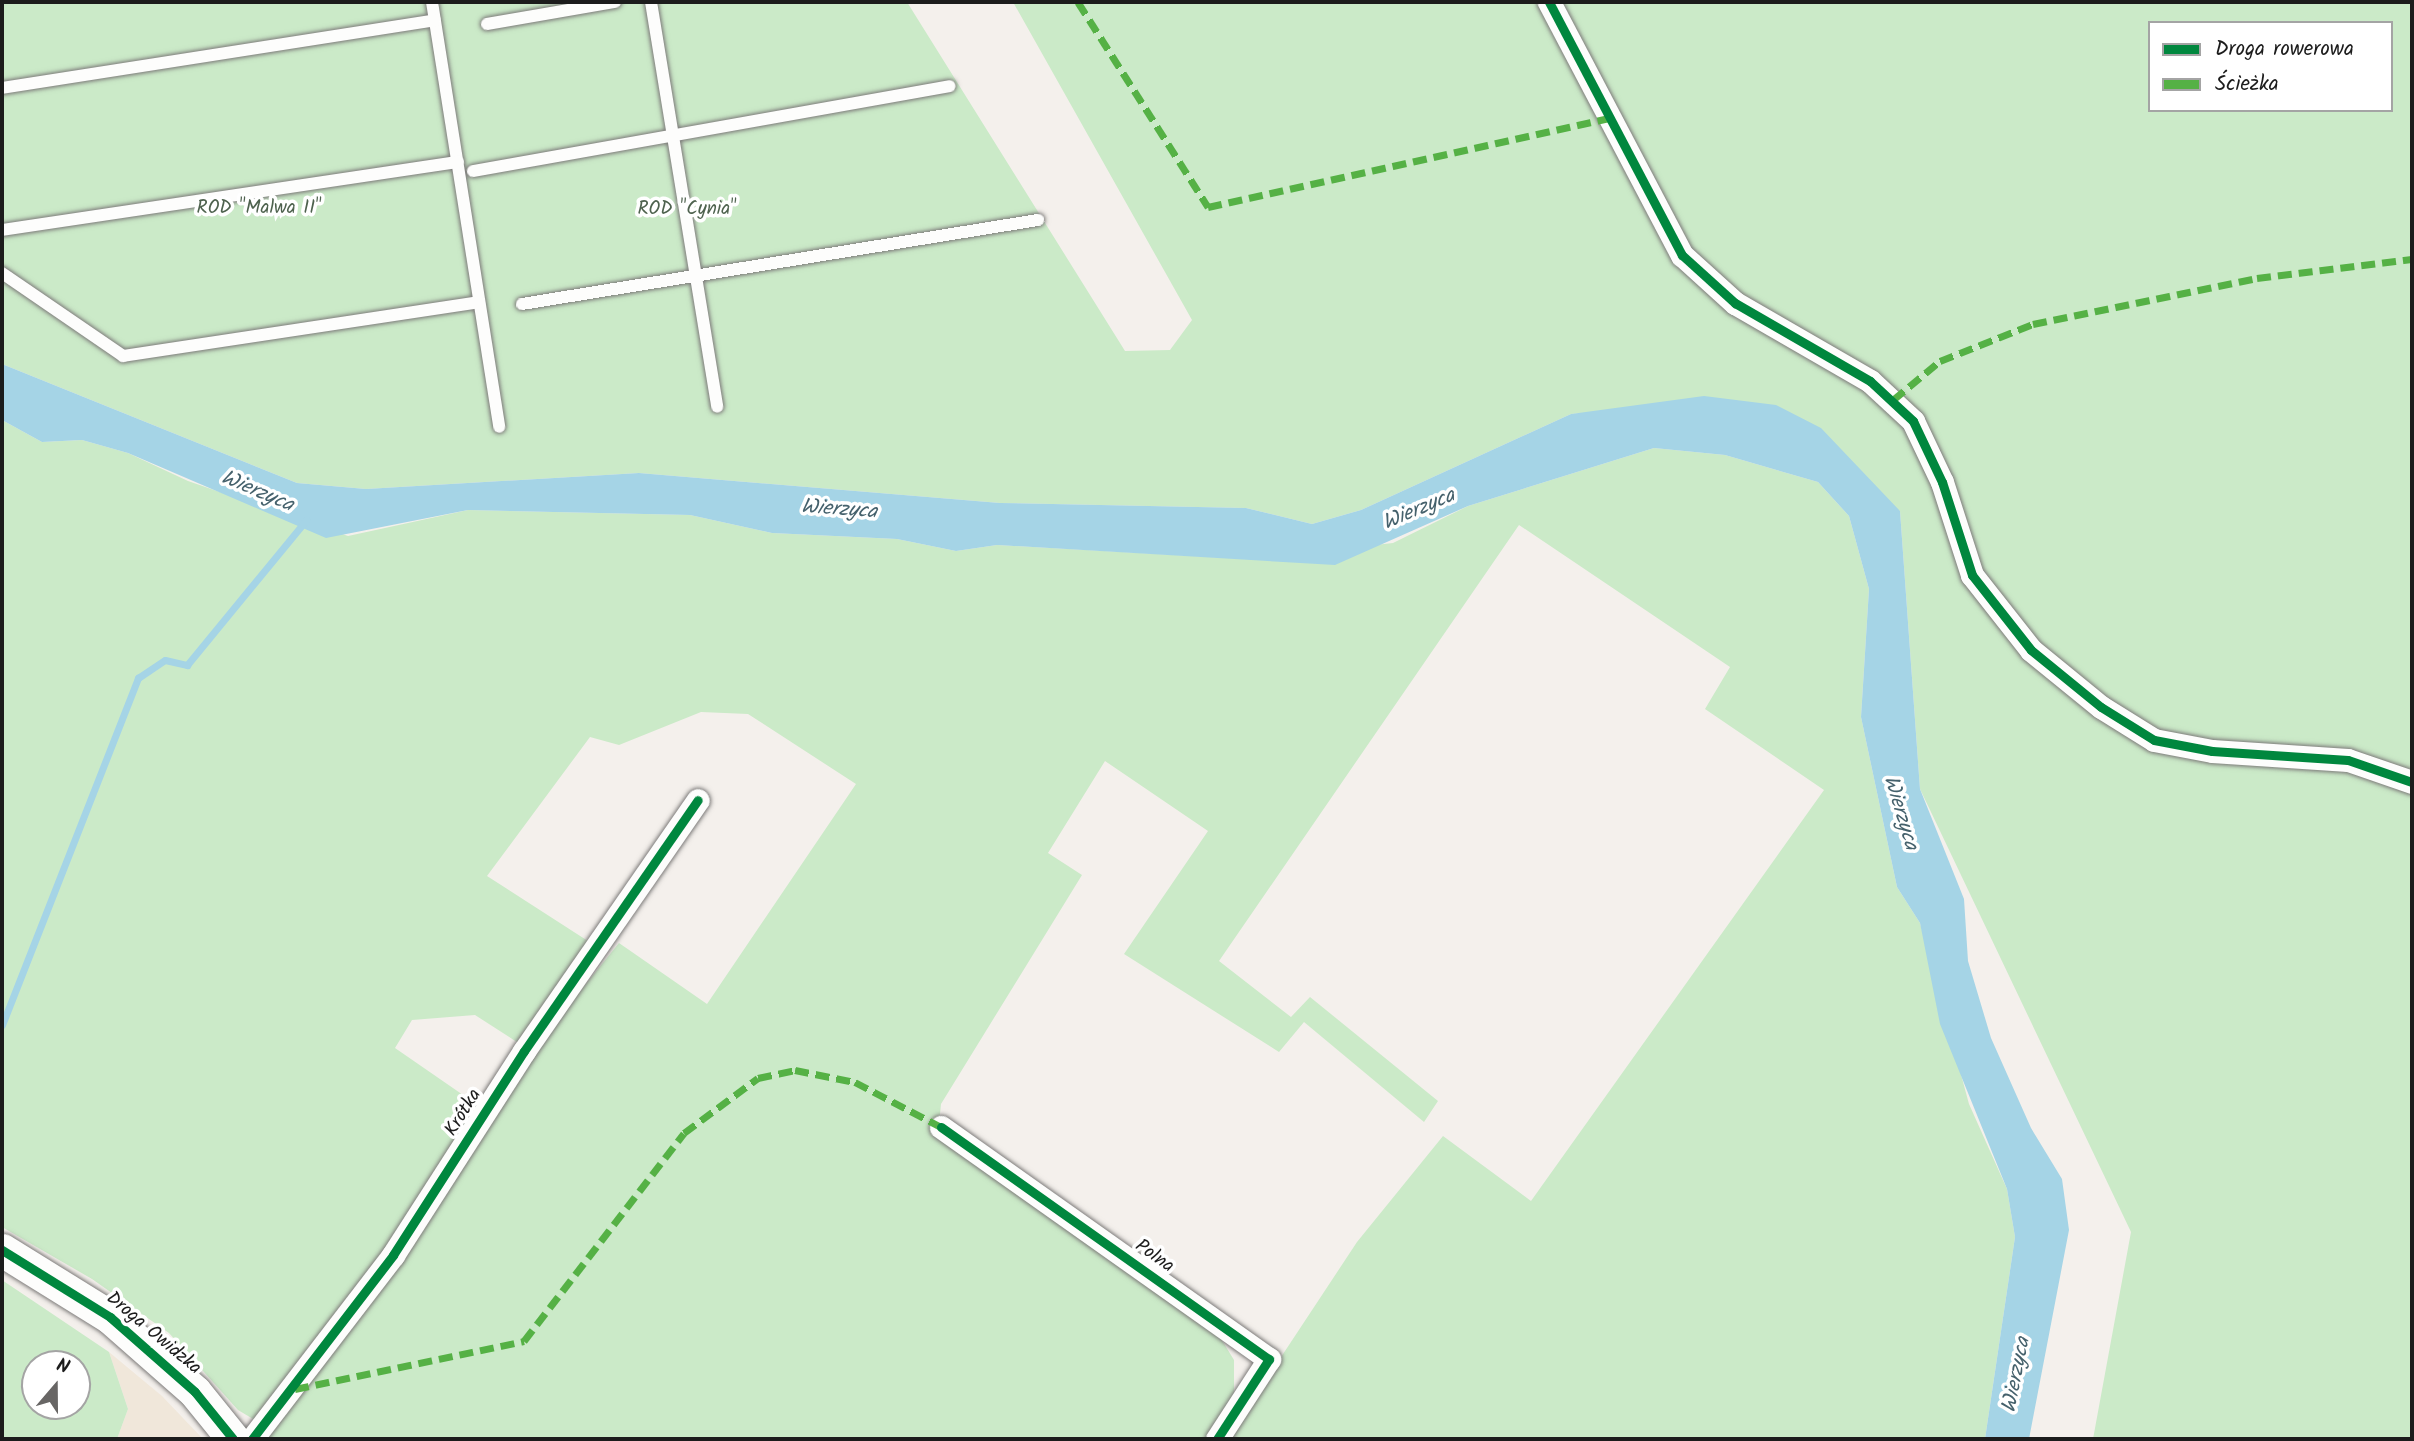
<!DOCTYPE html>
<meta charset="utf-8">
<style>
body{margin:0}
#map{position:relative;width:2414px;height:1441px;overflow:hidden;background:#f4f0ec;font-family:Kalam,sans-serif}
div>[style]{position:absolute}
.built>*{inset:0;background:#f0e7da}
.green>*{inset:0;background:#cbeac8}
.water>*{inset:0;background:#a5d4e6}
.stream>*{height:7px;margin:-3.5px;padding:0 3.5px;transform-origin:3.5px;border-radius:3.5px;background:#a5d4e6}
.roads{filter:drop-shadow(0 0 2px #7d7b7a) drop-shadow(0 0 2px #7d7b7a)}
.lane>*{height:12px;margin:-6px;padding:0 6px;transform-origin:6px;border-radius:6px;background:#fdfdfc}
.street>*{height:23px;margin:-11.5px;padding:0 11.5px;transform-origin:11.5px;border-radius:11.5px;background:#fdfdfc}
.secondary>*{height:33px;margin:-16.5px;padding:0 16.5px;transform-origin:16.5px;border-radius:16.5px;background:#fdfdfc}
.quiet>*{height:7px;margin-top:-3.5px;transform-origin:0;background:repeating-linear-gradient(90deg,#55b145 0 14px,transparent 0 21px)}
.cycleway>*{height:9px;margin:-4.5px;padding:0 4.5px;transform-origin:4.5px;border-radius:4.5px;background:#00873e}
span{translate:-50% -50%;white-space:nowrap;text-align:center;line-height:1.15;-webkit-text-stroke:7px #fff;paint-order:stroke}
.park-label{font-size:19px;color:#4e624e}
.street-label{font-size:19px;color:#1c1c1c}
.water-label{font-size:21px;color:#45616c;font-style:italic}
.frame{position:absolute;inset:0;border:4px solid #1c1c1c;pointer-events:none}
.legend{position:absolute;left:2148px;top:21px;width:245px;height:91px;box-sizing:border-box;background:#fff;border:2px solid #a4a4a4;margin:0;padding:9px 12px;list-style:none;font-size:21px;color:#1c1c1c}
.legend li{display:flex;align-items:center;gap:14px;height:35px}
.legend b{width:35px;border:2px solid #a4a4a4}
.north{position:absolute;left:21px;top:1350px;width:70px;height:70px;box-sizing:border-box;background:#fff;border:2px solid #a4a4a4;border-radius:50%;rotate:20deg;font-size:19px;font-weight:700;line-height:28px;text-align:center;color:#1c1c1c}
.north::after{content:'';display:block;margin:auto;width:24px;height:32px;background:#686665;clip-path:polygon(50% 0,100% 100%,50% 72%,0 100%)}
</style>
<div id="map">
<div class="built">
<div style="clip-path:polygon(109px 1352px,162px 1396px,203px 1439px,117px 1439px,128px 1409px)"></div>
</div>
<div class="green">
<div style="clip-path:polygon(evenodd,2px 2px,907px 2px,1125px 351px,1170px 350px,1192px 320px,1013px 2px,2412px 2px,2412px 1439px,2093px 1439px,2131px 1232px,1920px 789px,1900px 511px,1636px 409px,1571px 414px,1361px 510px,1312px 524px,1246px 508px,1000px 503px,639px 473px,366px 489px,297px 483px,2px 364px,2px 2px,2150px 23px,2391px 23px,2391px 110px,2150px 110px,2150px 23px)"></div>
<div style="clip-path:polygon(2px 420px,42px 442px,82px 440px,128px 453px,188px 481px,348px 536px,468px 510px,690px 515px,772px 533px,897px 539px,956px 551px,997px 545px,1246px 559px,1393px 543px,1468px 506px,1654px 448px,1725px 455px,1818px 482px,1849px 516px,1869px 589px,1861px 717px,1897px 887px,1920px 923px,1969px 1104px,2007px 1189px,2015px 1237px,1985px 1439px,1227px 1439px,1357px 1242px,1443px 1136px,1531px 1201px,1824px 790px,1705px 709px,1730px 667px,1519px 525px,1219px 961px,1291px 1017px,1310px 997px,1438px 1101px,1424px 1122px,1304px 1022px,1279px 1052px,1124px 954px,1208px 831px,1105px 761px,1048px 853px,1082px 875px,941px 1104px,938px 1134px,1215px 1329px,1234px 1360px,1234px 1395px,1209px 1439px,266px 1439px,542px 1038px,619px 943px,707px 1004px,856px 784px,748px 714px,701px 712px,619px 745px,590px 737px,487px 876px,591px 943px,520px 1044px,475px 1015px,412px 1020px,395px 1048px,479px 1106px,385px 1257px,258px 1422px,238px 1410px,169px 1333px,92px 1279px,2px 1227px)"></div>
<div style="clip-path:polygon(evenodd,2px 1280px,109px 1352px,128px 1409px,117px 1439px,2px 1439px,2px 1280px,35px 1364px,77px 1364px,77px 1406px,35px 1406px,35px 1364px)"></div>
</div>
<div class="water">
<div style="clip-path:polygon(2px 364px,297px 483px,366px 489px,639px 473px,1000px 503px,1246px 508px,1312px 524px,1361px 510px,1571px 414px,1704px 396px,1776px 405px,1821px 428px,1900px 511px,1920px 789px,1964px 899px,1968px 961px,1991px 1038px,2031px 1128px,2062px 1179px,2069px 1230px,2029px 1439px,1985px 1439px,2015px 1237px,2007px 1189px,1940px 1024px,1920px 923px,1897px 887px,1861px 717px,1869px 589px,1849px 516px,1818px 482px,1725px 455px,1654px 448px,1468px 506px,1335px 565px,997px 545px,956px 551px,897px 539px,772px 533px,690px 515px,468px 510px,326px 538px,128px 453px,82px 440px,42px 442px,2px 420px)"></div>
</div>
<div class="stream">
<div style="left:2px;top:1025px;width:373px;rotate:-68.6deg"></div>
<div style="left:138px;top:678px;width:32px;rotate:-34deg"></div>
<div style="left:165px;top:660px;width:23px;rotate:13deg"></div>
<div style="left:187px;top:665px;width:188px;rotate:-50.6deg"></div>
</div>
<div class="roads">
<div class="lane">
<div style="left:432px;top:2px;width:430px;rotate:81deg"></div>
<div style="left:651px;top:2px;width:410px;rotate:80.7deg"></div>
<div style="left:487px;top:24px;width:130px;rotate:-9.8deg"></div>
<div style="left:2px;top:88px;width:438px;rotate:-8.9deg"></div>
<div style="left:473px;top:171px;width:484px;rotate:-10.1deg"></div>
<div style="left:2px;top:230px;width:461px;rotate:-8.5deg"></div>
<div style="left:2px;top:273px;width:147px;rotate:34.4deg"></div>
<div style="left:123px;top:356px;width:360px;rotate:-8.6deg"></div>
<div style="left:522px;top:304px;width:523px;rotate:-9.25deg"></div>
</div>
<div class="street">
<div style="left:1549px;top:2px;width:286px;rotate:62.3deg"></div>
<div style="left:1682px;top:255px;width:72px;rotate:42.2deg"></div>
<div style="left:1735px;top:303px;width:156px;rotate:30deg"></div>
<div style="left:1870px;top:381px;width:59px;rotate:42.9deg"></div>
<div style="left:1913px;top:421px;width:68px;rotate:64.6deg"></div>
<div style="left:1942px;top:482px;width:98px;rotate:72.1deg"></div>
<div style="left:1972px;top:575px;width:95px;rotate:51.8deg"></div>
<div style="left:2031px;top:650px;width:90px;rotate:39.2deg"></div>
<div style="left:2101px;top:707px;width:62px;rotate:31.9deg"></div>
<div style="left:2154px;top:740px;width:59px;rotate:10.7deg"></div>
<div style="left:2212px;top:751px;width:136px;rotate:3.8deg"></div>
<div style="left:2348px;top:760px;width:68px;rotate:19deg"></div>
<div style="left:941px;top:1127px;width:402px;rotate:35.3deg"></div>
<div style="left:1269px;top:1359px;width:95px;rotate:123deg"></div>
<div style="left:252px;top:1439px;width:232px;rotate:-52.5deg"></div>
<div style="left:393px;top:1255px;width:242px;rotate:-57.3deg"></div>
<div style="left:524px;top:1051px;width:305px;rotate:-55.3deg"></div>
</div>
<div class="secondary">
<div style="left:2px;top:1250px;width:127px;rotate:31.8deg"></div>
<div style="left:110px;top:1317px;width:113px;rotate:41.4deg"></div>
<div style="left:195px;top:1392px;width:60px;rotate:51deg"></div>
</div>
</div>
<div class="quiet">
<div style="left:1078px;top:2px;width:243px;rotate:57.6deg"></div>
<div style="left:1208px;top:207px;width:410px;rotate:-12.5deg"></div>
<div style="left:1893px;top:400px;width:61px;rotate:-39.7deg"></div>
<div style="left:1940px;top:361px;width:100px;rotate:-21.7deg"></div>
<div style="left:2033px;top:324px;width:229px;rotate:-11.6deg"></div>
<div style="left:2257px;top:278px;width:156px;rotate:-7deg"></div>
<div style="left:295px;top:1389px;width:234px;rotate:-11.8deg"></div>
<div style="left:524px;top:1341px;width:262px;rotate:-52.4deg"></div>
<div style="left:684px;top:1133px;width:92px;rotate:-36.6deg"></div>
<div style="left:758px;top:1078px;width:38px;rotate:-12deg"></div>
<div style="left:795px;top:1070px;width:61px;rotate:11.3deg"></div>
<div style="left:855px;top:1082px;width:97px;rotate:27.6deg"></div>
</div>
<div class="cycleway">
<div style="left:1549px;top:2px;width:286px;rotate:62.3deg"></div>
<div style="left:1682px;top:255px;width:72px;rotate:42.2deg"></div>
<div style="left:1735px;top:303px;width:156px;rotate:30deg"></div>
<div style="left:1870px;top:381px;width:59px;rotate:42.9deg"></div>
<div style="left:1913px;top:421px;width:68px;rotate:64.6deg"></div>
<div style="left:1942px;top:482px;width:98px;rotate:72.1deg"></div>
<div style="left:1972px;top:575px;width:95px;rotate:51.8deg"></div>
<div style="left:2031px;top:650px;width:90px;rotate:39.2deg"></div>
<div style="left:2101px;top:707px;width:62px;rotate:31.9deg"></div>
<div style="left:2154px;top:740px;width:59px;rotate:10.7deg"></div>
<div style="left:2212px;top:751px;width:136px;rotate:3.8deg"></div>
<div style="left:2348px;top:760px;width:68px;rotate:19deg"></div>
<div style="left:941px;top:1127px;width:402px;rotate:35.3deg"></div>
<div style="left:1269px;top:1359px;width:95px;rotate:123deg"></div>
<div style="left:2px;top:1250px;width:127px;rotate:31.8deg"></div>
<div style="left:110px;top:1317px;width:113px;rotate:41.4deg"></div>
<div style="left:195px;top:1392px;width:60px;rotate:51deg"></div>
<div style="left:252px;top:1439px;width:232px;rotate:-52.5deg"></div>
<div style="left:393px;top:1255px;width:242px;rotate:-57.3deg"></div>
<div style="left:524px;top:1051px;width:305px;rotate:-55.3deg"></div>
</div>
<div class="park-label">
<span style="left:259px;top:209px">ROD "Malwa II"</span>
<span style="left:687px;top:210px">ROD "Cynia"</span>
</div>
<div class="street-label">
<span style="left:464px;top:1113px;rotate:-58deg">Krótka</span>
<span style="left:1154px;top:1257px;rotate:35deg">Polna</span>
<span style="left:153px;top:1334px;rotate:40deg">Droga Owidzka</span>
</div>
<div class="water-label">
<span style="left:257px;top:492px;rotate:23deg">Wierzyca</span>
<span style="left:839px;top:510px;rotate:4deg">Wierzyca</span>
<span style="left:1419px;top:510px;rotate:-23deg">Wierzyca</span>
<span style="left:1900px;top:813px;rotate:73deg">Wierzyca</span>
<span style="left:2017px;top:1375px;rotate:-79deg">Wierzyca</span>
</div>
<div class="frame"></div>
<ul class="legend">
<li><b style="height:9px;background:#00873e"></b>Droga rowerowa</li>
<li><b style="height:9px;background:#55b145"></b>Ścieżka</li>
</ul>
<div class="north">N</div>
</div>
